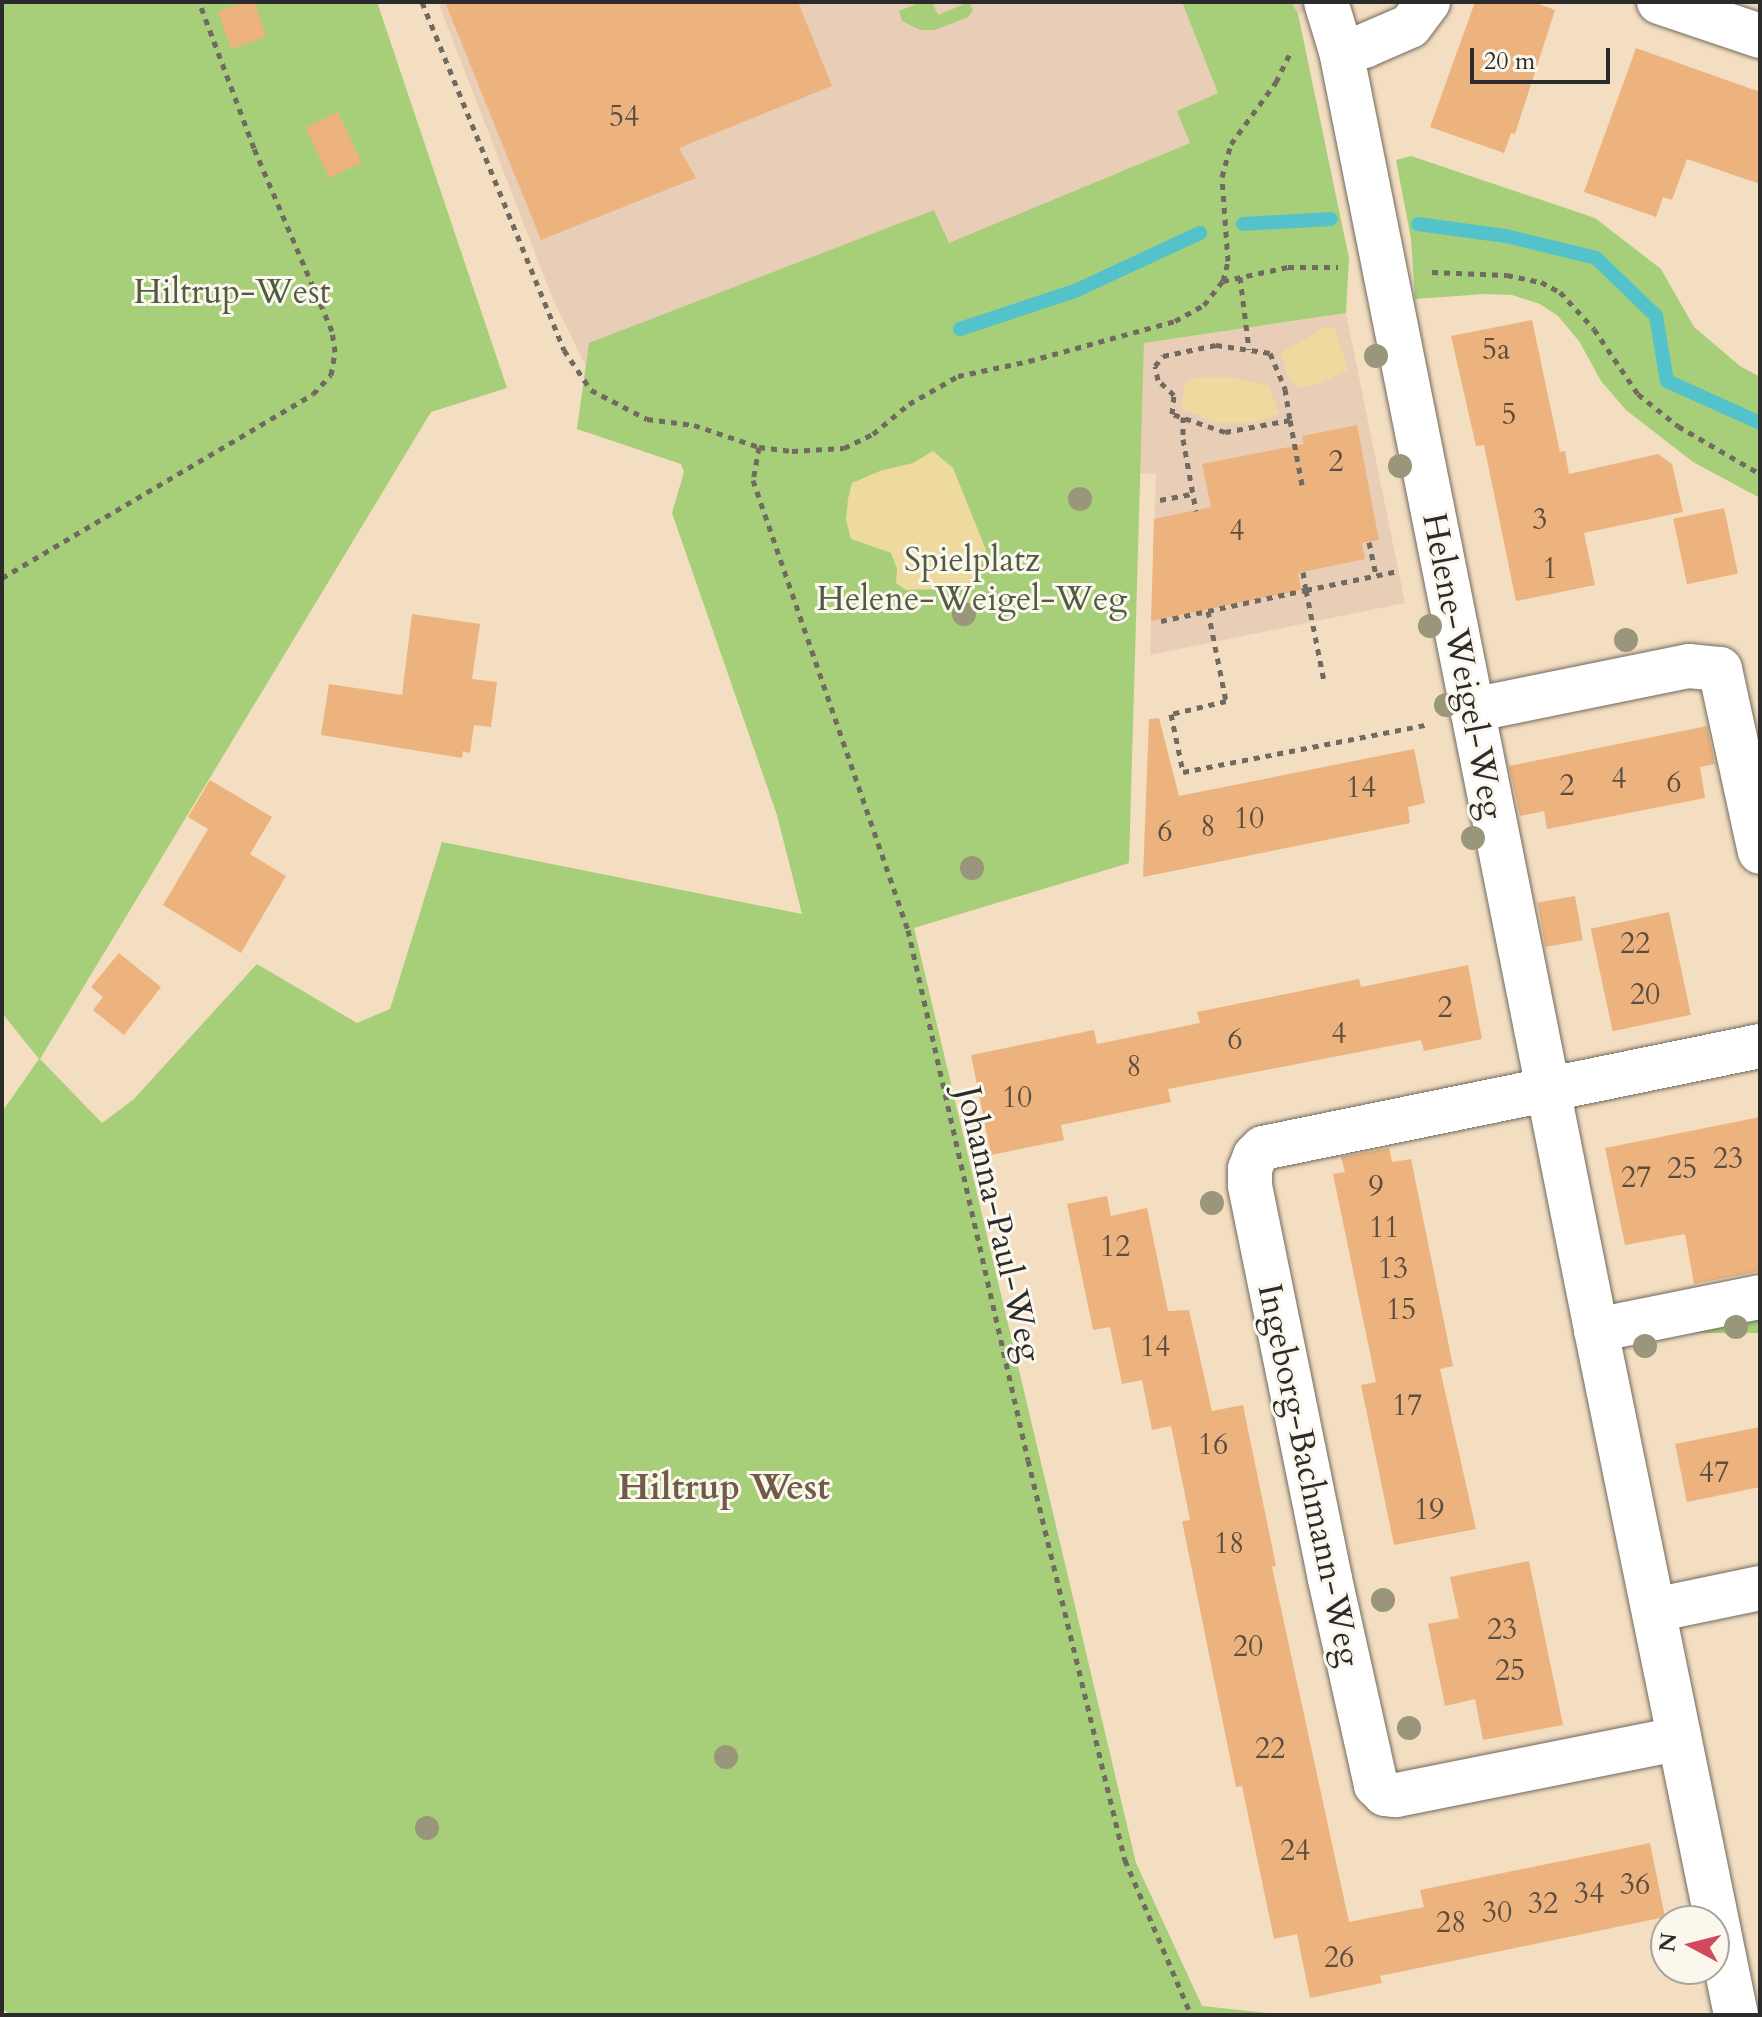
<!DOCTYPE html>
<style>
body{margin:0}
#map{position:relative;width:1762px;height:2017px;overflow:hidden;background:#f4dec1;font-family:Cardo,serif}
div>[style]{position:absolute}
.built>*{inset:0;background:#e9ceb7}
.green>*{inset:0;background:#a7ce79;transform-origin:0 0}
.sand>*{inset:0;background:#eeda9e}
.stream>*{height:14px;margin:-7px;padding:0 7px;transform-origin:7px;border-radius:7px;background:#54c2cb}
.building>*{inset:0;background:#ecb37f;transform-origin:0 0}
.path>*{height:5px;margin-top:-2.5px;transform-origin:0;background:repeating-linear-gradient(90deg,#716a60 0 6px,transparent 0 12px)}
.roads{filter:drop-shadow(0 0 2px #716a60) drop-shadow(0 0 2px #716a60)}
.minor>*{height:44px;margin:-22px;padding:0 22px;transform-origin:22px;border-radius:22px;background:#fff}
.trees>*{width:24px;height:24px;margin:-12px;border-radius:50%;background:#9a967b}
span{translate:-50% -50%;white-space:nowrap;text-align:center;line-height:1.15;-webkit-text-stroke:6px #fbf7ec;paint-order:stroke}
.number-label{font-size:30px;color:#5b4d40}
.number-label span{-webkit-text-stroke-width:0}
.park-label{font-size:34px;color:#505c42}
.street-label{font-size:34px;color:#2b2b2b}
.neighbourhood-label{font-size:36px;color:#6f5b48;font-weight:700}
.frame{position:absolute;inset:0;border:4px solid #2b2b2b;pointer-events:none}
.north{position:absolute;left:1650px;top:1905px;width:80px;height:80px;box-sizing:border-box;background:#fbf7ec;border:2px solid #a8a59f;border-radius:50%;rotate:277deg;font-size:22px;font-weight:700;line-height:32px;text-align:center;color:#2b2b2b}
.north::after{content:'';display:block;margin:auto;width:28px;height:36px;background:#d1495b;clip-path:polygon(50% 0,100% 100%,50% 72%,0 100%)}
.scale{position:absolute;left:1470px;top:48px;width:140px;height:36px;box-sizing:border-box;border:4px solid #2b2b2b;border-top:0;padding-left:10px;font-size:24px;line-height:28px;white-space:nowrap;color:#2b2b2b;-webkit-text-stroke:6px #fbf7ec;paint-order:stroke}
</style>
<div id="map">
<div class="built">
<div style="clip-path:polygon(438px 2px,1336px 2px,1298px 14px,1207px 148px,945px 254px,589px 373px,552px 297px)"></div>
<div style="clip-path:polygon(1346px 313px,1405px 603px,1150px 655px,1156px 474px,1140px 473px,1144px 343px)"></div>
</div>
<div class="green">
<div style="clip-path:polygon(2px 2px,377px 2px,507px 388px,431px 412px,40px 1059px,102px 1123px,134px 1099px,257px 964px,357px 1023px,390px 1009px,442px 842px,802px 914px,777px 815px,672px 513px,684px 472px,681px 464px,577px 429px,589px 343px,934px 210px,949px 243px,1190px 143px,1177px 111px,1218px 93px,1182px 2px,1291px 2px,1298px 14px,1349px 258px,1346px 313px,1144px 343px,1129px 863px,914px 928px,1136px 1863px,1202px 2006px,1285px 2015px,10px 2015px,2px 2008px,2px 1112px,39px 1059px,2px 1013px)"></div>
<div style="clip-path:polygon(921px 2px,932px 2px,938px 15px,969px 2px,973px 10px,968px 17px,935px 30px,920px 30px,902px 21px,899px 11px)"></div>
<div style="clip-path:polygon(1411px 156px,1595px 218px,1661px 269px,1694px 327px,1740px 366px,1760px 377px,1760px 498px,1693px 462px,1626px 410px,1601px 381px,1579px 341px,1558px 316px,1540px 304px,1512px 295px,1485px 294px,1415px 299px,1411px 239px,1396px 160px)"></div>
<div style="left:1760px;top:1320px;width:13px;height:140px;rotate:90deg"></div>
</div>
<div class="sand">
<div style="clip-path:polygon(1325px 327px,1334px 327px,1348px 370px,1321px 383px,1297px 388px,1287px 374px,1281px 353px)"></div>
<div style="clip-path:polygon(1194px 377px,1230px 377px,1268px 385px,1279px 413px,1256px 423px,1218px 423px,1182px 409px,1185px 383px)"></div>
<div style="clip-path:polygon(933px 451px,953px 468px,986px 550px,975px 581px,940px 589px,906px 590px,896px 583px,897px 569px,891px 553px,851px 539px,846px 520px,848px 499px,852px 483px,880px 471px,913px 463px)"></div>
</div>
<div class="stream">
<div style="left:1243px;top:224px;width:88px;rotate:-3.3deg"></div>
<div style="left:1418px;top:224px;width:89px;rotate:7.8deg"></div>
<div style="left:1506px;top:236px;width:93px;rotate:13.7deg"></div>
<div style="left:1596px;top:258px;width:83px;rotate:44deg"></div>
<div style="left:1656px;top:316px;width:66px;rotate:80.4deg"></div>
<div style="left:1667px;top:381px;width:102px;rotate:24.3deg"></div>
<div style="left:960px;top:329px;width:121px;rotate:-18.3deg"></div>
<div style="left:1075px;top:291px;width:138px;rotate:-24.9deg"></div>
</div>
<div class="building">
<div style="clip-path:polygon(246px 2px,255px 2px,266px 37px,231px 49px,218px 11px)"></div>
<div style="clip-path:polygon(445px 2px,798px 2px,832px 86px,679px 148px,696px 178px,541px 240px)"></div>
<div style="clip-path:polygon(1475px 2px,1534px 2px,1555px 10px,1515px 134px,1511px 133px,1504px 153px,1430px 127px)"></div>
<div style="clip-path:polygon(1636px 48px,1760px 92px,1760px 184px,1687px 159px,1672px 200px,1663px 197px,1656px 217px,1584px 192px)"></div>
<div style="left:338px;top:112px;width:56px;height:36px;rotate:65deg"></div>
<div style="clip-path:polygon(1532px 320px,1560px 452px,1565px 451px,1569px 474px,1658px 454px,1672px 464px,1683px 512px,1584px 533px,1595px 585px,1516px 601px,1484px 445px,1476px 446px,1451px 336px)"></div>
<div style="clip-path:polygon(1357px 425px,1379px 540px,1362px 543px,1365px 559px,1298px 573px,1301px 590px,1151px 621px,1154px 519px,1211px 507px,1202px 464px,1304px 444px,1302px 436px)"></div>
<div style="left:1724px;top:508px;width:67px;height:52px;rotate:78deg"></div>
<div style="clip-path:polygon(412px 614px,480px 624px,472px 679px,497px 682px,491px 727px,474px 725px,470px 753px,463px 751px,462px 758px,321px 735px,329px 684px,402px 695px)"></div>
<div style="clip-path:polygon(1159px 718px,1179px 796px,1414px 749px,1425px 803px,1408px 807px,1410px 823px,1143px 877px,1149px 719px)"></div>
<div style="clip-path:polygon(1707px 726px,1715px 764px,1700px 767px,1705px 798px,1547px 829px,1544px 811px,1520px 816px,1509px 766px)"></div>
<div style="clip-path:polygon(210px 780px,272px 817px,250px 854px,286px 876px,241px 953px,163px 905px,208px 829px,188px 817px)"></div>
<div style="left:1575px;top:896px;width:45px;height:38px;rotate:80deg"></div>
<div style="left:1669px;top:912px;width:105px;height:80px;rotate:78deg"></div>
<div style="clip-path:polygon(119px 953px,161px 987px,124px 1035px,93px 1010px,103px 997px,91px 987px)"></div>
<div style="clip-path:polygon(1468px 965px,1482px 1039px,1424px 1051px,1421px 1040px,1168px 1089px,1171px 1102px,1061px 1125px,1064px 1140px,991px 1155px,971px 1055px,1094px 1030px,1097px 1044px,1200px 1023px,1197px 1012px,1359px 979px,1361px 987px)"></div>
<div style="clip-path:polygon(1760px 1117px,1760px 1271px,1694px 1284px,1685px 1234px,1625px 1245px,1605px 1148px)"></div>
<div style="clip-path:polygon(1389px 1148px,1392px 1162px,1411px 1159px,1453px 1366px,1440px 1369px,1476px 1529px,1394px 1545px,1361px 1385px,1376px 1382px,1333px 1174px,1345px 1172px,1341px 1157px)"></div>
<div style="clip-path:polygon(1107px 1196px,1111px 1216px,1147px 1208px,1168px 1311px,1189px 1310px,1212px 1411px,1243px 1405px,1276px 1566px,1272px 1567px,1349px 1922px,1424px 1907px,1420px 1890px,1650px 1843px,1665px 1917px,1380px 1976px,1382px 1983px,1310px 1998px,1297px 1934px,1274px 1939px,1242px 1786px,1236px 1787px,1182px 1521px,1190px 1520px,1171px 1426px,1152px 1430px,1142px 1380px,1122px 1384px,1110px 1327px,1093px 1330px,1067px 1204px)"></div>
<div style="clip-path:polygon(1760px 1427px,1760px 1487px,1687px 1502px,1675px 1444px)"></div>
<div style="clip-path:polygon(1529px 1561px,1563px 1725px,1483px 1740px,1475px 1699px,1445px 1706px,1428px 1624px,1459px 1618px,1450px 1577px)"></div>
</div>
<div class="path">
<div style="left:422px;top:2px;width:376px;rotate:67.8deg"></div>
<div style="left:564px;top:350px;width:48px;rotate:56deg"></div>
<div style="left:591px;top:390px;width:63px;rotate:27.4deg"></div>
<div style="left:647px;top:419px;width:47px;rotate:7.3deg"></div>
<div style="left:694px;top:425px;width:69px;rotate:18.7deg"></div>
<div style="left:759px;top:447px;width:33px;rotate:7deg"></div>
<div style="left:792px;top:451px;width:52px;rotate:-3.3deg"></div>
<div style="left:844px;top:448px;width:32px;rotate:-26deg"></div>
<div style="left:873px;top:434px;width:47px;rotate:-39.8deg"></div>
<div style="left:909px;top:404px;width:56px;rotate:-29.7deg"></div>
<div style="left:958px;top:376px;width:73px;rotate:-11.9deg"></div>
<div style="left:1029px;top:361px;width:151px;rotate:-15.3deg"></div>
<div style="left:1175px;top:321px;width:33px;rotate:-29deg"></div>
<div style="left:1204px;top:305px;width:31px;rotate:-52deg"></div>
<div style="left:1223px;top:281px;width:21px;rotate:-76deg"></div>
<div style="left:1228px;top:261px;width:84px;rotate:-94.1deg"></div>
<div style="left:1222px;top:177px;width:34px;rotate:-75deg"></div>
<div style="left:1231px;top:144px;width:77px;rotate:-54deg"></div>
<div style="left:1276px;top:82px;width:34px;rotate:-64deg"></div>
<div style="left:1432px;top:272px;width:75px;rotate:2.3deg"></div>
<div style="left:1507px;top:275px;width:35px;rotate:12deg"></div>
<div style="left:1541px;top:282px;width:21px;rotate:28deg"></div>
<div style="left:1560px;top:292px;width:50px;rotate:47.4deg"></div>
<div style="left:1594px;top:329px;width:78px;rotate:55.9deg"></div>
<div style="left:1638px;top:394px;width:51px;rotate:38.7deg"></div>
<div style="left:1678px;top:426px;width:95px;rotate:30.3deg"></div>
<div style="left:1240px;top:277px;width:73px;rotate:82.9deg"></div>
<div style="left:1223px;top:281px;width:66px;rotate:-12.2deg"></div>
<div style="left:1288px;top:267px;width:50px"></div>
<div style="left:1183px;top:417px;width:22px;rotate:90deg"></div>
<div style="left:1183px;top:439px;width:73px;rotate:79.8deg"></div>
<div style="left:1290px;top:420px;width:66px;rotate:169.5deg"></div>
<div style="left:1225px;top:432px;width:56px;rotate:-161.2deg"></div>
<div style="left:1172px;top:414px;width:19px;rotate:-84deg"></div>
<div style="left:1174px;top:395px;width:22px;rotate:-137deg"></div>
<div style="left:1158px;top:380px;width:14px;rotate:-102deg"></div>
<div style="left:1155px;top:366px;width:13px;rotate:-51deg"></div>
<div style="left:1163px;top:356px;width:54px;rotate:-11.7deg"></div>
<div style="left:1216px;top:345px;width:55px;rotate:8.4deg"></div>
<div style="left:1270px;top:353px;width:39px;rotate:67deg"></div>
<div style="left:1285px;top:389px;width:31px;rotate:81deg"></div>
<div style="left:1290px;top:420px;width:71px;rotate:79.5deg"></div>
<div style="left:759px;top:447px;width:34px;rotate:100deg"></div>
<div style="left:753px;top:480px;width:476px;rotate:71deg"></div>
<div style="left:908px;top:930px;width:543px;rotate:77.24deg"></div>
<div style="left:1028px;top:1460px;width:412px;rotate:76.4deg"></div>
<div style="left:1125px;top:1860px;width:168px;rotate:66.9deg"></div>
<div style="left:1160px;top:500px;width:33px;rotate:-11deg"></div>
<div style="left:1369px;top:542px;width:35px;rotate:78deg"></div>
<div style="left:1303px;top:572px;width:18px;rotate:81deg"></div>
<div style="left:1306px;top:590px;width:94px;rotate:-11.7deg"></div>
<div style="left:2px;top:578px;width:361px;rotate:-30.6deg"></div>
<div style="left:313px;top:394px;width:26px;rotate:-47deg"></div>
<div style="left:331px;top:375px;width:23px;rotate:-80deg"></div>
<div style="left:335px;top:352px;width:21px;rotate:-98deg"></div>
<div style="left:332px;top:331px;width:199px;rotate:-113.1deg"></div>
<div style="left:254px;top:148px;width:156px;rotate:-110.6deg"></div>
<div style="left:1208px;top:611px;width:92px;rotate:78.7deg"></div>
<div style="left:1226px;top:701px;width:57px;rotate:166.7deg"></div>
<div style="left:1171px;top:714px;width:59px;rotate:78.3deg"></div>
<div style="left:1183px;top:772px;width:251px;rotate:-11deg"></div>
<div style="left:1161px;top:621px;width:148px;rotate:-12.1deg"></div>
<div style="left:1306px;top:590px;width:93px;rotate:78.8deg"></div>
</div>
<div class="roads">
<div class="minor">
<div style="left:1326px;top:2px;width:51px;rotate:73deg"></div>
<div style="left:1341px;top:51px;width:1304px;rotate:78.72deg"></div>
<div style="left:1659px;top:2px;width:107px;rotate:18.6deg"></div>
<div style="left:1341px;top:51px;width:24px;rotate:-12deg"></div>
<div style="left:1364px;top:46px;width:50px;rotate:-23.5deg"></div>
<div style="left:1410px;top:26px;width:30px;rotate:-53deg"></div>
<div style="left:1472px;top:710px;width:221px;rotate:-11.5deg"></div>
<div style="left:1689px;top:666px;width:31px;rotate:6deg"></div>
<div style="left:1720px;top:669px;width:187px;rotate:77.7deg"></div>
<div style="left:1654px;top:1610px;width:108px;rotate:-11.7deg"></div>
<div style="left:1677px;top:1739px;width:287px;rotate:168.7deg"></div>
<div style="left:1396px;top:1795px;width:11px;rotate:-175deg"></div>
<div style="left:1385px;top:1794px;width:13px;rotate:-135deg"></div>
<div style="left:1376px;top:1785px;width:211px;rotate:-102.6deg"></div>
<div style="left:1330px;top:1579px;width:402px;rotate:-101.5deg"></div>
<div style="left:1250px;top:1185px;width:16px;rotate:-90deg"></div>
<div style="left:1250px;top:1169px;width:14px;rotate:-69deg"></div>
<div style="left:1255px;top:1156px;width:11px;rotate:-45deg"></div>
<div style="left:1263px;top:1148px;width:507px;rotate:-11.6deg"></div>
<div style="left:1736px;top:2015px;width:699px;rotate:-101.55deg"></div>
<div style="left:1596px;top:1330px;width:167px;rotate:-11.4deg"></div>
</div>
</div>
<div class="trees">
<div style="left:1376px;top:356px"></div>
<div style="left:1400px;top:466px"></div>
<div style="left:1080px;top:499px"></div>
<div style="left:964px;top:614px"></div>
<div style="left:1430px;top:626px"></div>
<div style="left:1626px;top:640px"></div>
<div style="left:1446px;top:705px"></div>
<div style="left:1473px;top:838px"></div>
<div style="left:972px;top:868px"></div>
<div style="left:1212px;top:1203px"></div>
<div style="left:1736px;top:1327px"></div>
<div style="left:1645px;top:1346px"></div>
<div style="left:1383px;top:1600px"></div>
<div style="left:1409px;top:1728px"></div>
<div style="left:726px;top:1757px"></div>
<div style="left:427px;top:1828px"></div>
</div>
<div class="number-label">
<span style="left:624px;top:117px">54</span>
<span style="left:1496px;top:350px">5a</span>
<span style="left:1509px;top:415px">5</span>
<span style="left:1336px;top:462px">2</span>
<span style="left:1540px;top:520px">3</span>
<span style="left:1237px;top:531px">4</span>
<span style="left:1550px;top:569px">1</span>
<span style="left:1619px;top:779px">4</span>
<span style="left:1674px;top:783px">6</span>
<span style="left:1567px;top:786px">2</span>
<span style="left:1361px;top:788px">14</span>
<span style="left:1249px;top:819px">10</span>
<span style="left:1208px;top:827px">8</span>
<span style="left:1165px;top:832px">6</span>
<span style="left:1635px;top:944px">22</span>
<span style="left:1645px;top:995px">20</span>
<span style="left:1445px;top:1008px">2</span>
<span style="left:1339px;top:1034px">4</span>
<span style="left:1235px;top:1040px">6</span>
<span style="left:1134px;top:1067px">8</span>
<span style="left:1017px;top:1098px">10</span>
<span style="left:1728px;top:1159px">23</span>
<span style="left:1682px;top:1169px">25</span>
<span style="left:1636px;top:1178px">27</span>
<span style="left:1376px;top:1187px">9</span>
<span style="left:1384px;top:1228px">11</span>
<span style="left:1115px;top:1247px">12</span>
<span style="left:1393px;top:1269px">13</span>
<span style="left:1401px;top:1310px">15</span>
<span style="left:1155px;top:1347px">14</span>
<span style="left:1407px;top:1406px">17</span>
<span style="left:1213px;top:1445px">16</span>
<span style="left:1714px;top:1473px">47</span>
<span style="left:1429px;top:1510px">19</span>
<span style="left:1229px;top:1544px">18</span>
<span style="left:1502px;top:1630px">23</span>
<span style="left:1248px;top:1647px">20</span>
<span style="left:1510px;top:1671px">25</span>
<span style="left:1270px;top:1749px">22</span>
<span style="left:1295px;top:1851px">24</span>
<span style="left:1635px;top:1885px">36</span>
<span style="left:1589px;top:1894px">34</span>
<span style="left:1543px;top:1904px">32</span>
<span style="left:1497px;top:1913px">30</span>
<span style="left:1451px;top:1923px">28</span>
<span style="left:1339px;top:1958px">26</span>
</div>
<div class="park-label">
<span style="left:232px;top:293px">Hiltrup-West</span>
<span style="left:972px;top:580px">Spielplatz<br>Helene-Weigel-Weg</span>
</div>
<div class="street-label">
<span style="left:1463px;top:666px;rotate:79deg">Helene-Weigel-Weg</span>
<span style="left:999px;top:1224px;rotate:77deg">Johanna-Paul-Weg</span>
<span style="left:1309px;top:1475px;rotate:78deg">Ingeborg-Bachmann-Weg</span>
</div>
<div class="neighbourhood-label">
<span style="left:724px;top:1488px">Hiltrup West</span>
</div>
<div class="frame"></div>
<div class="north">N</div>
<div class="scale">20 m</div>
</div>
